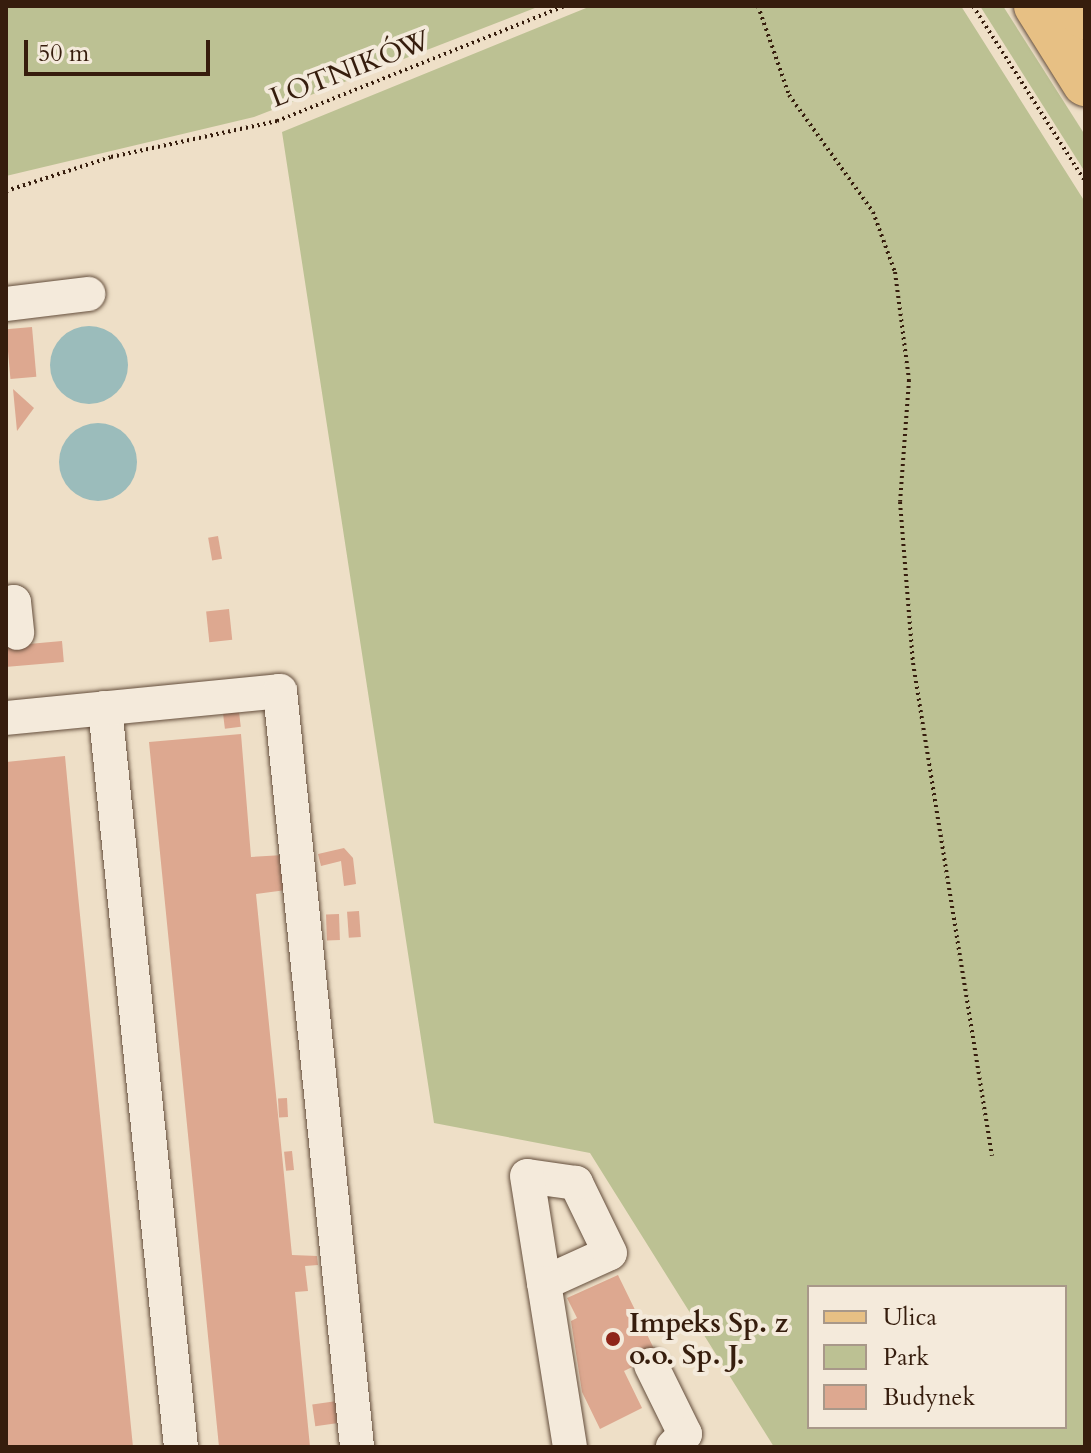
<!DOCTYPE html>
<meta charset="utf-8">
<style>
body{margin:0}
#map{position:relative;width:1091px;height:1453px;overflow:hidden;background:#eedfc7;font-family:Cardo,serif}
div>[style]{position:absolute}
.green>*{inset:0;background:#bcc193}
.water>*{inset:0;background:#9bbcbb}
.round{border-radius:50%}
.building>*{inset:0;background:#dda890;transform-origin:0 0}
.path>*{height:4px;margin-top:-2px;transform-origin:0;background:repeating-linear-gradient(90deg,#361d0d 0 2px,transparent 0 6px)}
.roads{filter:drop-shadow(0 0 2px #644e3c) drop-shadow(0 0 2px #644e3c)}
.minor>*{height:34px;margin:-17px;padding:0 17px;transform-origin:17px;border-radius:17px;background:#f4eadb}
.major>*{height:44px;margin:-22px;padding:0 22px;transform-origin:22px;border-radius:22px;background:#e7c084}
.dots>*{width:22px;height:22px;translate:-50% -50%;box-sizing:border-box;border:4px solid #f4eadb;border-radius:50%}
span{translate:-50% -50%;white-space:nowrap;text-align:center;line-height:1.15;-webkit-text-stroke:8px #f4eadb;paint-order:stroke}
.street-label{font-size:28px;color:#361d0d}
.poi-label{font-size:28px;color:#361d0d;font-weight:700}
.left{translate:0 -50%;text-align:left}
.frame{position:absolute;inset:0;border:8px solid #361d0d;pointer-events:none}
.legend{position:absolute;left:807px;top:1285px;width:260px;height:144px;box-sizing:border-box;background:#f4eadb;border:2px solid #a89889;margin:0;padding:10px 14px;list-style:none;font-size:24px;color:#361d0d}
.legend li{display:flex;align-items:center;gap:16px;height:40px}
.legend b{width:40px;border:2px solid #a89889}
.scale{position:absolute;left:24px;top:40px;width:186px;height:36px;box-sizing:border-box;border:4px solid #361d0d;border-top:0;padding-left:10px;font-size:24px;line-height:28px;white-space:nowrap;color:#361d0d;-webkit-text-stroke:6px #f4eadb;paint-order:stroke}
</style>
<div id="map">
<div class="green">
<div style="clip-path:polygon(6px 6px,540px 6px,254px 117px,6px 176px)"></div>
<div style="clip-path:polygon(evenodd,591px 6px,961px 6px,1085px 202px,1085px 1447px,774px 1447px,590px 1153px,434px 1123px,282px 132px,591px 6px,809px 1287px,1065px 1287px,1065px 1427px,809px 1427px,809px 1287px)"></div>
<div style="clip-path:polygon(980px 6px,1003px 6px,1085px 135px,1085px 172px)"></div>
</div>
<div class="water">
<div class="round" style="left:50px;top:326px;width:78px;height:78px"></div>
<div class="round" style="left:59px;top:423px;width:78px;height:78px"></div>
</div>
<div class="building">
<div style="left:32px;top:327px;width:50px;height:26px;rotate:85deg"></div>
<div style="clip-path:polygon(13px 389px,34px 408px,17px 431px)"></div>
<div style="left:218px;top:536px;width:23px;height:10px;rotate:80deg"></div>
<div style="left:229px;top:609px;width:31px;height:23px;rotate:84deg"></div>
<div style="left:62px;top:641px;width:21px;height:56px;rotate:85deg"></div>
<div style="left:238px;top:704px;width:23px;height:16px;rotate:83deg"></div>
<div style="clip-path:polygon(241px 734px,251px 857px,283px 855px,286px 890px,256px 894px,292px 1255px,317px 1256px,318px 1265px,305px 1266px,308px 1291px,295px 1292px,310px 1447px,219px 1447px,149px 742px)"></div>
<div style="clip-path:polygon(65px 756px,78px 895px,133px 1447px,6px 1447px,6px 762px)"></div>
<div style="clip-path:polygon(344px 848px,353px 858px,356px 884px,344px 886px,341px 861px,321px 866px,318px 854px)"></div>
<div style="left:359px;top:911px;width:26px;height:12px;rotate:86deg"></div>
<div style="left:339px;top:914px;width:26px;height:13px;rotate:88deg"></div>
<div style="left:287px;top:1098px;width:19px;height:9px;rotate:87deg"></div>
<div style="left:292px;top:1151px;width:19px;height:8px;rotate:84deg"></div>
<div style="clip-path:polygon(618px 1275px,657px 1355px,624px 1371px,642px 1408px,600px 1429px,582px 1392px,571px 1321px,577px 1318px,567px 1298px)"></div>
<div style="left:337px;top:1401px;width:22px;height:25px;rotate:82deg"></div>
</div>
<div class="path">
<div style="left:758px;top:6px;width:94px;rotate:70.8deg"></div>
<div style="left:789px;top:95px;width:144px;rotate:54.3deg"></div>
<div style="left:873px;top:212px;width:64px;rotate:69.9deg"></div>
<div style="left:895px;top:272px;width:109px;rotate:82.6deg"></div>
<div style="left:909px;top:380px;width:122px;rotate:94.2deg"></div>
<div style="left:900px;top:502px;width:162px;rotate:85.4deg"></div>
<div style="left:913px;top:663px;width:499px;rotate:80.9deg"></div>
<div style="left:973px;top:6px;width:208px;rotate:57.4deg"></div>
<div style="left:6px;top:191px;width:110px;rotate:-17.9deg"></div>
<div style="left:111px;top:157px;width:170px;rotate:-12.2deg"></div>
<div style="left:277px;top:121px;width:310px;rotate:-21.8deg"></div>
</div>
<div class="roads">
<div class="minor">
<div style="left:6px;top:304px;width:83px;rotate:-7deg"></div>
<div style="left:6px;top:603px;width:8px;rotate:-7deg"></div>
<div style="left:14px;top:602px;width:31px;rotate:84deg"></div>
<div style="left:105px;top:708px;width:743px;rotate:84.13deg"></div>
<div style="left:6px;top:718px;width:275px;rotate:-5.6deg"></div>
<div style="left:280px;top:691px;width:760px;rotate:84.18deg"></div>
<div style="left:544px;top:1283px;width:72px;rotate:-24.4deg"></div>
<div style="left:610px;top:1253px;width:78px;rotate:-115.9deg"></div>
<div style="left:576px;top:1183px;width:49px;rotate:-171.9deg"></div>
<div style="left:527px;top:1176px;width:108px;rotate:81deg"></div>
<div style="left:544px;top:1283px;width:166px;rotate:81deg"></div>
<div style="left:651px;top:1365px;width:77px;rotate:63.8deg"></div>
<div style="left:685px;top:1434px;width:18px;rotate:133deg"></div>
</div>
<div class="major">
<div style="left:1036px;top:6px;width:92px;rotate:57.9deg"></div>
<div style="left:1078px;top:6px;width:13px;rotate:58deg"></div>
</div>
</div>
<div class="dots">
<div style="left:613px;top:1339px;background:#8f2418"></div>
</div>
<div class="street-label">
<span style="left:350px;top:69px;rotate:-21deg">LOTNIKÓW</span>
</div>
<div class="poi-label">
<span class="left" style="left:629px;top:1339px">Impeks Sp. z<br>o.o. Sp. J.</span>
</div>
<div class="frame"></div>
<ul class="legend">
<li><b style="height:10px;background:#e7c084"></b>Ulica</li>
<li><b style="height:22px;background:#bcc193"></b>Park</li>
<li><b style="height:22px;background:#dda890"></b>Budynek</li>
</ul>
<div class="scale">50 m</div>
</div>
